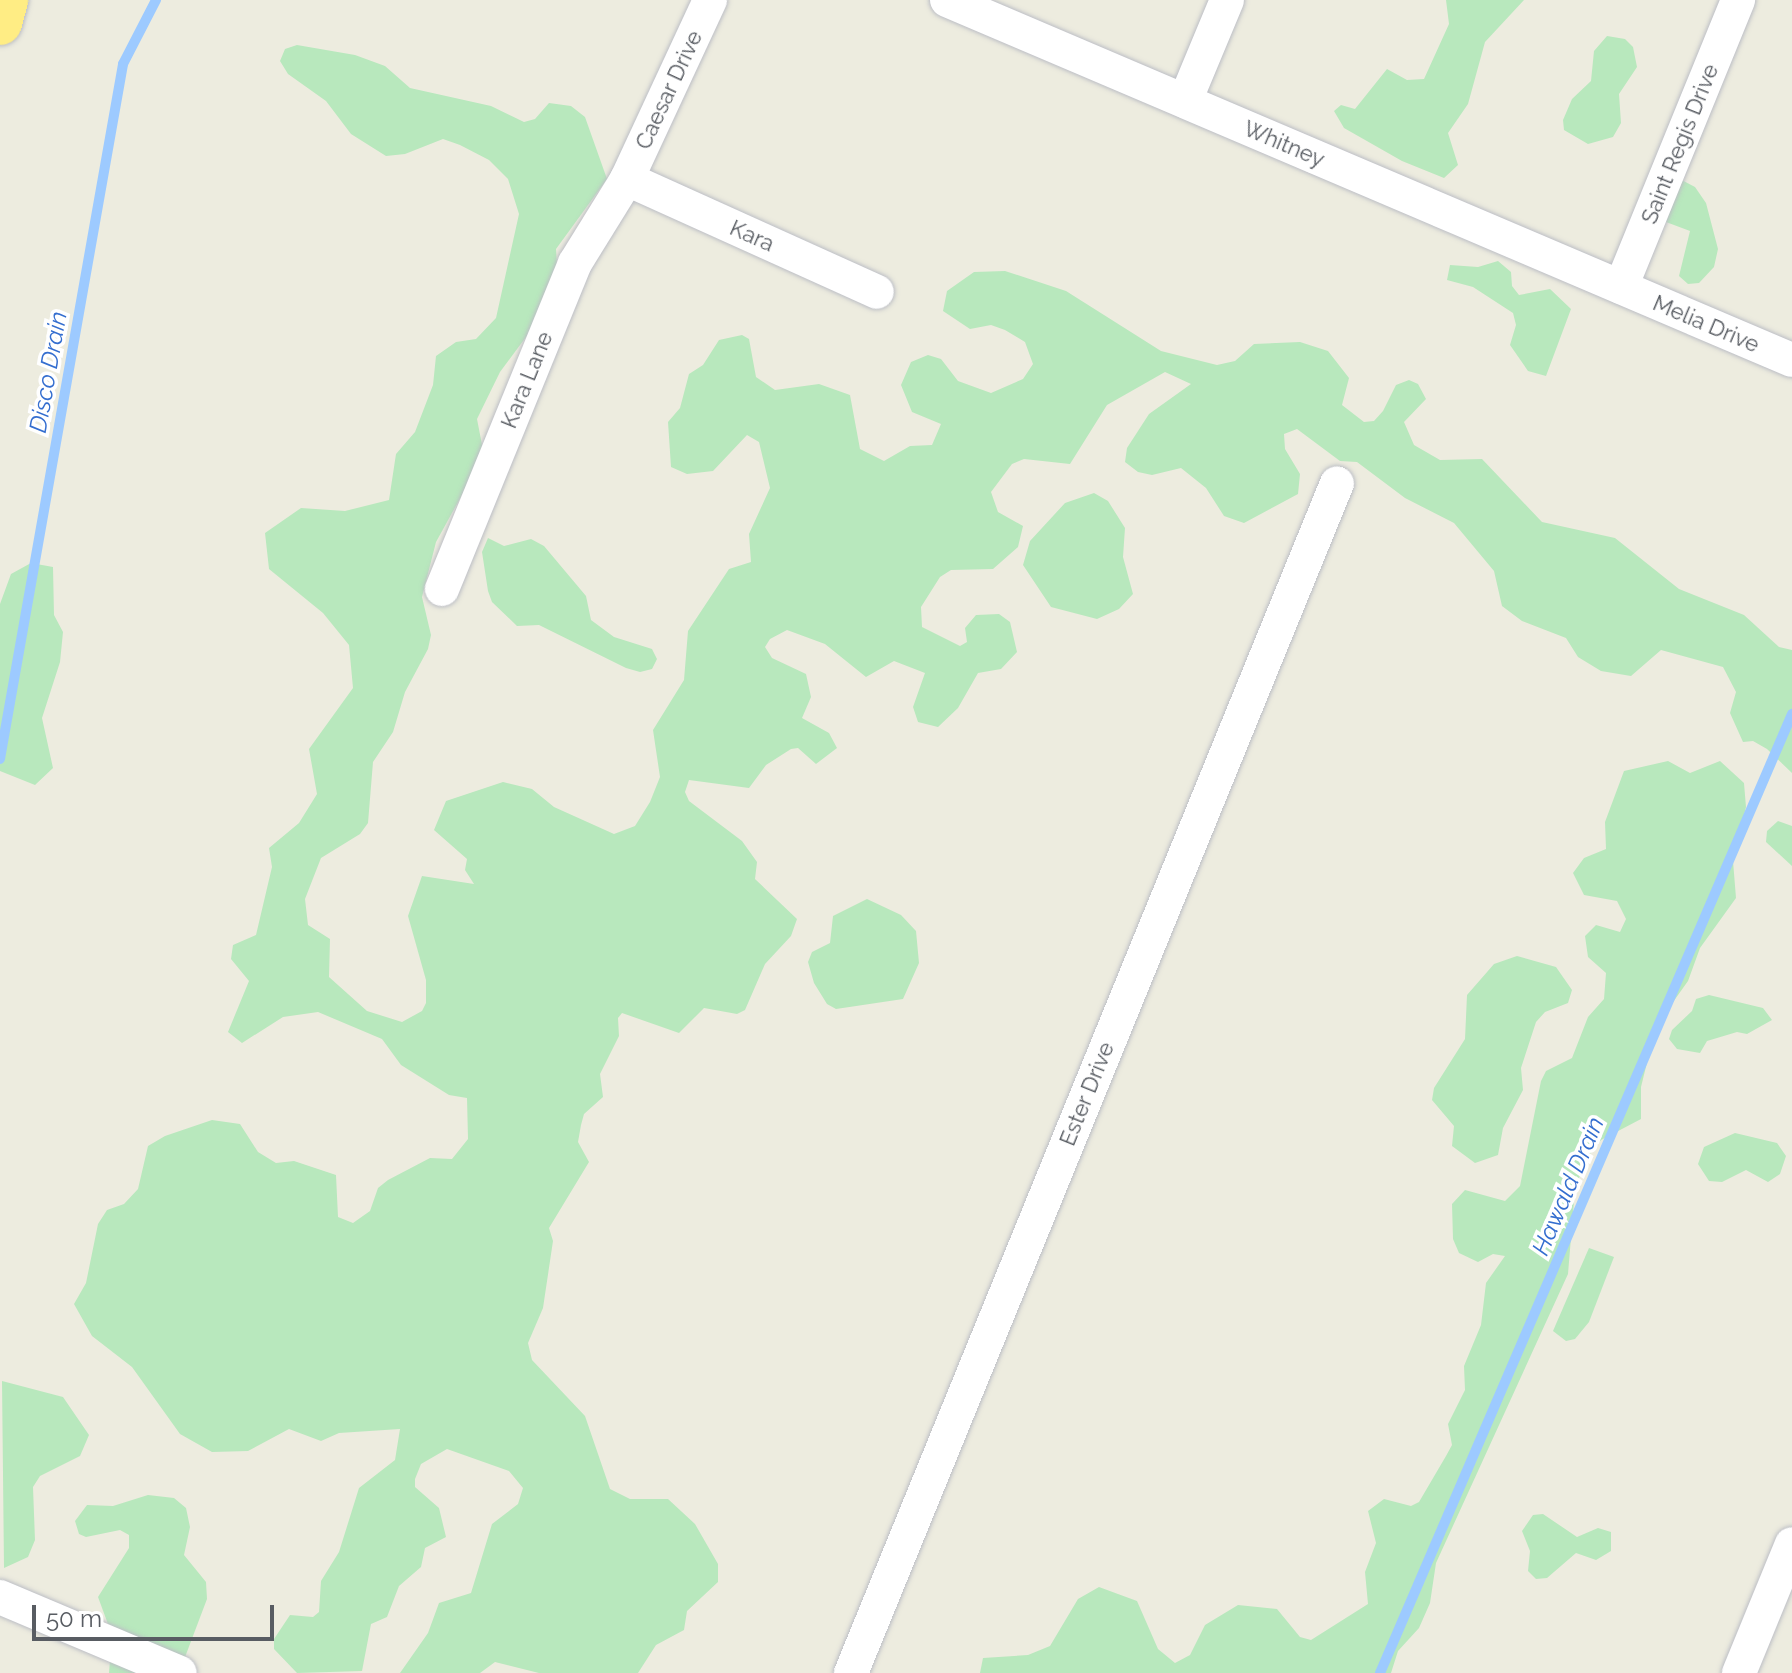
<!DOCTYPE html>
<style>
body{margin:0}
#map{position:relative;width:1792px;height:1673px;overflow:hidden;background:#edecdf;font-family:Raleway,sans-serif}
div>[style]{position:absolute}
.green>*{inset:0;background:#b8e8bd}
.stream>*{height:10px;margin:-5px;padding:0 5px;transform-origin:5px;border-radius:5px;background:#9dcaff}
.roads{filter:drop-shadow(0 0 2px #bcbec5) drop-shadow(0 0 2px #bcbec5)}
.minor>*{height:34px;margin:-17px;padding:0 17px;transform-origin:17px;border-radius:17px;background:#fff}
.highway>*{height:44px;margin:-22px;padding:0 22px;transform-origin:22px;border-radius:22px;background:#ffed84}
span{translate:-50% -50%;white-space:nowrap;text-align:center;line-height:1.15;-webkit-text-stroke:7px #fff;paint-order:stroke}
.street-label{font-size:22px;color:#585c62}
.water-label{font-size:24px;color:#346ecf;font-style:italic}
.scale{position:absolute;left:32px;top:1605px;width:242px;height:36px;box-sizing:border-box;border:4px solid #585c62;border-top:0;padding-left:10px;font-size:24px;line-height:28px;white-space:nowrap;color:#585c62;-webkit-text-stroke:6px #fff;paint-order:stroke}
</style>
<div id="map">
<div class="green">
<div style="clip-path:polygon(1446px 0,1524px 0,1485px 42px,1468px 104px,1448px 133px,1458px 165px,1444px 178px,1402px 161px,1344px 128px,1334px 111px,1341px 105px,1355px 109px,1387px 69px,1407px 80px,1424px 79px,1449px 24px)"></div>
<div style="clip-path:polygon(1607px 36px,1625px 39px,1633px 47px,1637px 67px,1619px 94px,1621px 123px,1613px 137px,1588px 144px,1564px 130px,1563px 120px,1572px 99px,1591px 81px,1594px 51px)"></div>
<div style="clip-path:polygon(297px 45px,355px 55px,385px 66px,410px 88px,491px 106px,524px 122px,535px 119px,549px 103px,571px 106px,585px 117px,607px 179px,556px 249px,557px 266px,529px 333px,500px 372px,477px 419px,484px 455px,436px 542px,422px 597px,431px 635px,428px 649px,405px 692px,393px 732px,373px 762px,368px 823px,360px 834px,321px 858px,305px 899px,308px 925px,330px 939px,329px 977px,367px 1011px,402px 1022px,422px 1011px,426px 1003px,426px 980px,408px 916px,422px 876px,474px 884px,465px 870px,467px 859px,434px 830px,446px 801px,503px 782px,532px 789px,554px 807px,614px 834px,635px 826px,650px 802px,660px 777px,653px 730px,684px 680px,688px 631px,729px 569px,751px 562px,749px 534px,770px 488px,759px 442px,747px 435px,713px 471px,687px 474px,671px 467px,668px 422px,680px 408px,689px 374px,703px 365px,719px 340px,742px 335px,749px 339px,756px 377px,775px 390px,819px 384px,850px 395px,860px 449px,884px 461px,910px 446px,932px 445px,941px 424px,912px 412px,901px 385px,911px 362px,928px 355px,941px 359px,958px 381px,991px 393px,1023px 379px,1033px 364px,1025px 342px,1005px 330px,991px 325px,970px 329px,943px 311px,947px 291px,974px 272px,1005px 271px,1066px 291px,1161px 351px,1217px 365px,1235px 361px,1254px 344px,1300px 342px,1328px 351px,1349px 378px,1342px 405px,1364px 422px,1374px 421px,1383px 411px,1396px 385px,1409px 380px,1418px 384px,1426px 399px,1404px 422px,1414px 445px,1440px 460px,1482px 459px,1542px 522px,1615px 538px,1679px 589px,1744px 615px,1779px 647px,1792px 650px,1792px 773px,1767px 749px,1753px 741px,1743px 742px,1730px 713px,1736px 692px,1723px 667px,1661px 650px,1631px 676px,1601px 671px,1578px 657px,1566px 638px,1522px 621px,1502px 606px,1494px 571px,1454px 523px,1405px 498px,1357px 462px,1340px 461px,1297px 429px,1284px 434px,1285px 449px,1300px 474px,1298px 494px,1244px 523px,1224px 516px,1206px 488px,1181px 468px,1152px 475px,1138px 472px,1125px 462px,1127px 448px,1149px 414px,1191px 384px,1165px 372px,1107px 405px,1070px 464px,1024px 459px,1012px 464px,991px 492px,998px 512px,1023px 526px,1018px 547px,993px 569px,951px 570px,940px 577px,921px 607px,922px 627px,960px 646px,967px 642px,965px 628px,976px 615px,999px 614px,1010px 622px,1017px 652px,1001px 669px,978px 673px,958px 708px,938px 727px,918px 722px,913px 707px,925px 673px,894px 661px,866px 677px,825px 644px,787px 630px,770px 639px,765px 647px,772px 658px,806px 674px,811px 697px,802px 718px,829px 733px,837px 748px,816px 764px,798px 748px,791px 749px,766px 765px,749px 788px,689px 780px,685px 792px,689px 801px,742px 841px,757px 862px,755px 879px,797px 919px,791px 936px,765px 964px,745px 1010px,737px 1014px,704px 1008px,679px 1033px,622px 1013px,618px 1018px,619px 1036px,600px 1074px,603px 1097px,584px 1114px,581px 1125px,578px 1142px,589px 1162px,549px 1228px,553px 1241px,543px 1308px,528px 1343px,532px 1360px,585px 1416px,610px 1489px,630px 1499px,668px 1499px,695px 1524px,718px 1564px,718px 1582px,687px 1611px,684px 1630px,656px 1645px,638px 1673px,539px 1673px,495px 1662px,480px 1673px,400px 1673px,428px 1633px,439px 1603px,471px 1593px,492px 1524px,518px 1504px,523px 1488px,509px 1471px,447px 1449px,421px 1464px,415px 1479px,415px 1487px,439px 1508px,446px 1537px,425px 1548px,421px 1567px,399px 1586px,387px 1617px,371px 1624px,362px 1671px,297px 1673px,274px 1649px,274px 1639px,290px 1615px,313px 1617px,319px 1612px,321px 1581px,339px 1552px,359px 1488px,395px 1460px,400px 1429px,339px 1433px,321px 1441px,289px 1429px,248px 1451px,212px 1452px,180px 1434px,132px 1367px,92px 1336px,74px 1304px,86px 1283px,98px 1224px,107px 1210px,124px 1204px,138px 1189px,148px 1146px,165px 1136px,212px 1120px,240px 1124px,258px 1152px,276px 1163px,294px 1161px,336px 1175px,338px 1217px,353px 1223px,370px 1211px,378px 1188px,388px 1180px,430px 1158px,452px 1159px,468px 1139px,467px 1098px,449px 1095px,401px 1065px,382px 1039px,318px 1012px,283px 1017px,242px 1043px,228px 1032px,249px 981px,231px 959px,233px 945px,256px 935px,272px 867px,269px 848px,299px 823px,317px 794px,309px 749px,353px 688px,349px 645px,323px 613px,269px 569px,265px 533px,301px 508px,345px 511px,389px 500px,396px 454px,415px 432px,433px 385px,436px 356px,456px 342px,476px 339px,496px 318px,519px 214px,508px 179px,489px 160px,460px 145px,443px 139px,405px 154px,386px 156px,351px 134px,326px 101px,288px 74px,280px 61px,285px 49px)"></div>
<div style="clip-path:polygon(1676px 177px,1695px 187px,1706px 203px,1718px 249px,1714px 267px,1699px 283px,1688px 284px,1679px 276px,1690px 231px,1666px 222px,1661px 213px)"></div>
<div style="clip-path:polygon(1498px 261px,1511px 272px,1512px 286px,1519px 295px,1550px 289px,1571px 309px,1546px 376px,1528px 371px,1510px 345px,1516px 325px,1513px 313px,1473px 287px,1447px 280px,1450px 265px,1478px 267px)"></div>
<div style="clip-path:polygon(1094px 493px,1108px 501px,1125px 528px,1123px 557px,1133px 594px,1119px 609px,1097px 619px,1051px 607px,1023px 565px,1030px 541px,1065px 503px)"></div>
<div style="clip-path:polygon(488px 538px,504px 546px,531px 539px,544px 546px,586px 596px,591px 620px,614px 637px,652px 649px,657px 659px,652px 669px,640px 672px,626px 668px,539px 625px,517px 626px,492px 602px,488px 591px,482px 552px)"></div>
<div style="clip-path:polygon(31px 563px,53px 567px,54px 615px,63px 632px,60px 662px,42px 718px,53px 768px,35px 785px,0 771px,0 604px,11px 574px)"></div>
<div style="clip-path:polygon(1668px 761px,1690px 773px,1720px 761px,1744px 783px,1746px 807px,1733px 861px,1736px 898px,1700px 948px,1688px 981px,1656px 1026px,1641px 1087px,1641px 1119px,1601px 1140px,1586px 1159px,1575px 1189px,1568px 1274px,1436px 1563px,1430px 1603px,1419px 1628px,1398px 1651px,1391px 1673px,980px 1673px,983px 1658px,1028px 1655px,1050px 1646px,1078px 1599px,1099px 1587px,1137px 1601px,1158px 1649px,1175px 1663px,1190px 1655px,1205px 1625px,1238px 1605px,1277px 1609px,1300px 1637px,1311px 1640px,1368px 1604px,1365px 1572px,1376px 1543px,1368px 1511px,1384px 1499px,1411px 1506px,1419px 1502px,1446px 1456px,1452px 1445px,1448px 1424px,1465px 1390px,1464px 1366px,1481px 1325px,1486px 1283px,1505px 1256px,1493px 1254px,1478px 1262px,1459px 1253px,1453px 1239px,1452px 1204px,1465px 1190px,1505px 1201px,1520px 1186px,1541px 1081px,1546px 1071px,1572px 1058px,1588px 1017px,1604px 999px,1606px 973px,1588px 957px,1585px 936px,1596px 925px,1620px 932px,1626px 919px,1617px 901px,1584px 895px,1573px 873px,1584px 858px,1606px 849px,1605px 822px,1624px 771px)"></div>
<div style="clip-path:polygon(1778px 821px,1792px 826px,1792px 866px,1766px 842px,1767px 831px)"></div>
<div style="clip-path:polygon(867px 899px,901px 915px,916px 931px,919px 963px,903px 999px,836px 1009px,827px 1004px,814px 983px,808px 962px,812px 952px,830px 943px,833px 916px)"></div>
<div style="clip-path:polygon(1517px 956px,1556px 967px,1572px 990px,1568px 1003px,1545px 1012px,1536px 1022px,1521px 1068px,1523px 1090px,1503px 1128px,1498px 1155px,1475px 1163px,1452px 1146px,1454px 1126px,1432px 1100px,1434px 1088px,1465px 1039px,1467px 995px,1494px 964px)"></div>
<div style="clip-path:polygon(1709px 995px,1763px 1008px,1772px 1020px,1747px 1034px,1737px 1032px,1707px 1041px,1700px 1053px,1677px 1049px,1669px 1039px,1672px 1030px,1692px 1011px,1696px 999px)"></div>
<div style="clip-path:polygon(1735px 1133px,1777px 1143px,1786px 1156px,1780px 1174px,1768px 1182px,1746px 1170px,1722px 1182px,1709px 1181px,1698px 1164px,1704px 1147px)"></div>
<div style="clip-path:polygon(1589px 1248px,1614px 1257px,1589px 1322px,1575px 1339px,1566px 1341px,1553px 1331px)"></div>
<div style="clip-path:polygon(2px 1381px,63px 1397px,89px 1435px,80px 1456px,40px 1476px,33px 1487px,35px 1540px,28px 1557px,4px 1568px)"></div>
<div style="clip-path:polygon(148px 1495px,174px 1498px,186px 1508px,190px 1527px,184px 1555px,206px 1582px,207px 1599px,179px 1673px,109px 1673px,112px 1635px,98px 1597px,129px 1548px,129px 1535px,120px 1530px,86px 1537px,79px 1534px,75px 1521px,87px 1505px,113px 1506px)"></div>
<div style="clip-path:polygon(1543px 1514px,1577px 1537px,1598px 1528px,1611px 1532px,1611px 1551px,1596px 1560px,1576px 1553px,1547px 1578px,1536px 1579px,1528px 1571px,1530px 1551px,1522px 1531px,1533px 1515px)"></div>
</div>
<div class="stream">
<div style="left:0;top:759px;width:706px;rotate:-79.96deg"></div>
<div style="left:123px;top:64px;width:72px;rotate:-62.7deg"></div>
<div style="left:1380px;top:1673px;width:1044px;rotate:-66.75deg"></div>
</div>
<div class="roads">
<div class="minor">
<div style="left:947px;top:0;width:918px;rotate:23.08deg"></div>
<div style="left:1185px;top:101px;width:109px;rotate:-67.4deg"></div>
<div style="left:627px;top:179px;width:274px;rotate:24.3deg"></div>
<div style="left:1621px;top:287px;width:310px;rotate:-67.8deg"></div>
<div style="left:442px;top:589px;width:352px;rotate:-67.8deg"></div>
<div style="left:575px;top:263px;width:99px;rotate:-58.2deg"></div>
<div style="left:627px;top:179px;width:197px;rotate:-65.1deg"></div>
<div style="left:0;top:1597px;width:195px;rotate:22.9deg"></div>
<div style="left:851px;top:1673px;width:1285px;rotate:-67.78deg"></div>
<div style="left:1739px;top:1673px;width:139px;rotate:-67.7deg"></div>
</div>
<div class="highway">
<div style="left:0;top:23px;width:24px;rotate:-75deg"></div>
</div>
</div>
<div class="street-label">
<span style="left:669px;top:90px;rotate:-65deg">Caesar Drive</span>
<span style="left:1284px;top:144px;rotate:23deg">Whitney</span>
<span style="left:1680px;top:144px;rotate:-68deg">Saint Regis Drive</span>
<span style="left:752px;top:236px;rotate:24deg">Kara</span>
<span style="left:1706px;top:324px;rotate:23deg">Melia Drive</span>
<span style="left:527px;top:380px;rotate:-68deg">Kara Lane</span>
<span style="left:1087px;top:1094px;rotate:-68deg">Ester Drive</span>
</div>
<div class="water-label">
<span style="left:48px;top:372px;rotate:-80deg">Disco Drain</span>
<span style="left:1568px;top:1186px;rotate:-67deg">Hawald Drain</span>
</div>
<div class="scale">50 m</div>
</div>
